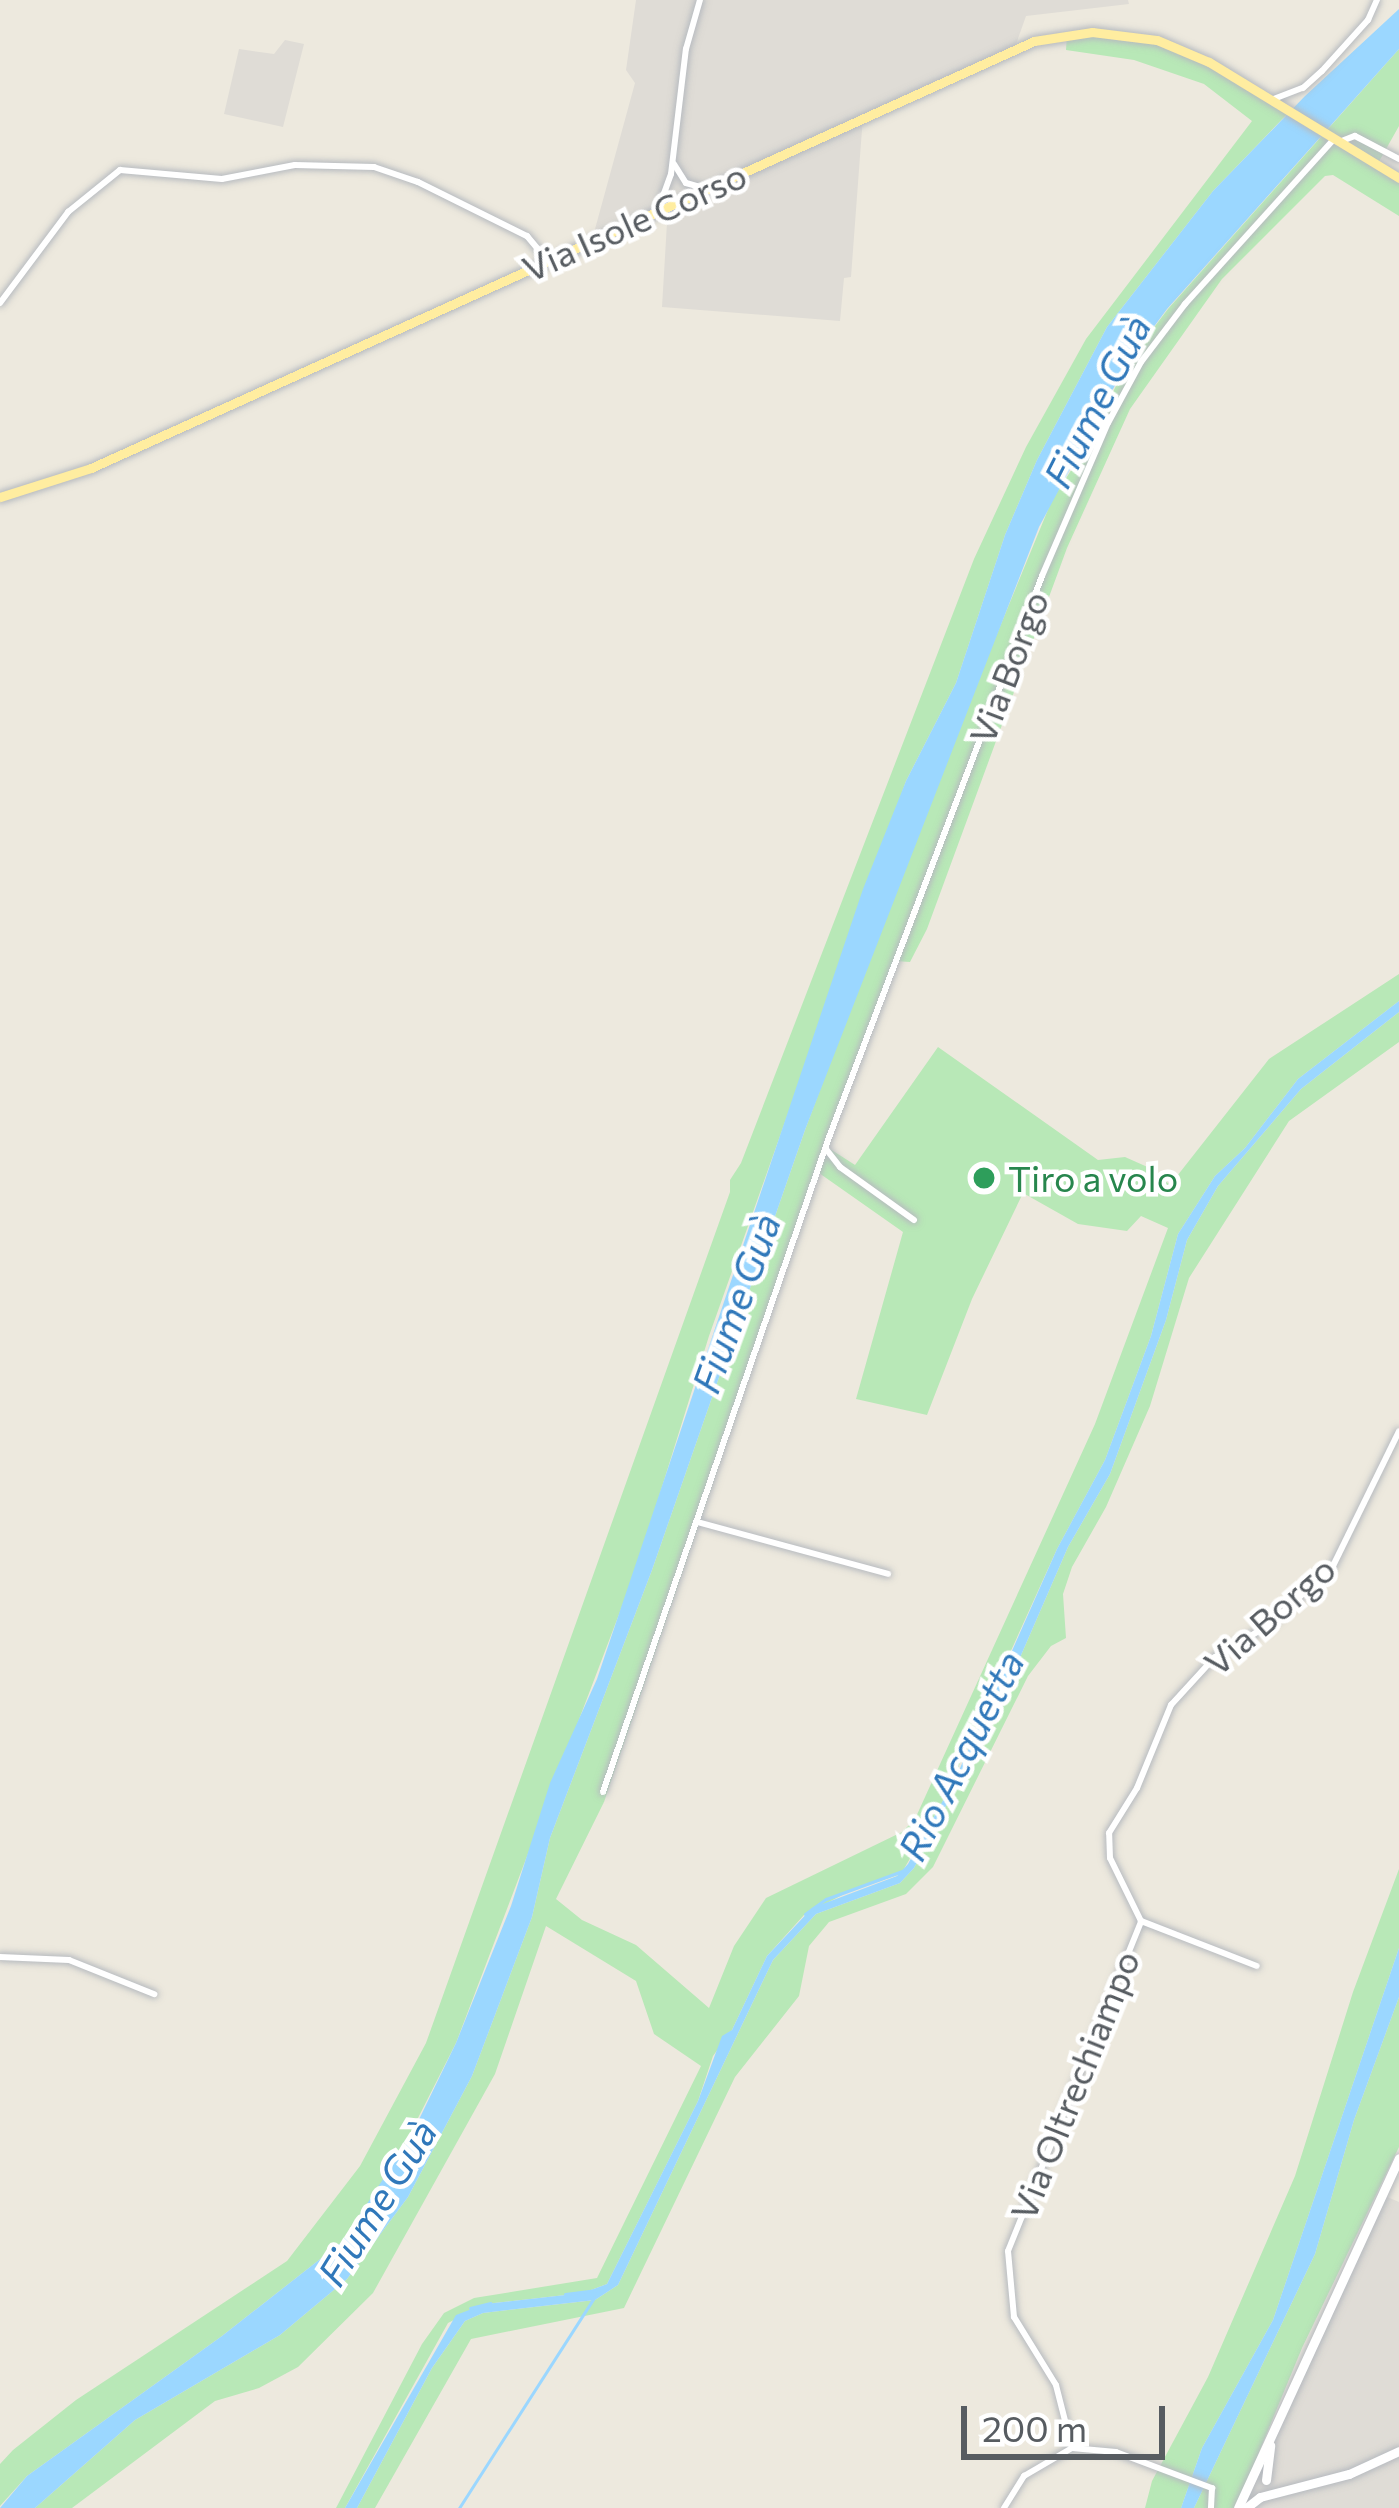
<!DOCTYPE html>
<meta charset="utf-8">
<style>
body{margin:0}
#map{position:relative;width:1399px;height:2508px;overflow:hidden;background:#ede9de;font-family:Commissioner,sans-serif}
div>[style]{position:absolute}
.industrial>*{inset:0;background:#dfdcd6}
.green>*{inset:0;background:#b8e8b7}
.water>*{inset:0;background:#9bd7ff}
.stream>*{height:3px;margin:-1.5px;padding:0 1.5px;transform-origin:1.5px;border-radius:1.5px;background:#9bd7ff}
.roads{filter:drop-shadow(0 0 3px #b6babf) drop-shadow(0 0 3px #b6babf)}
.street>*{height:6px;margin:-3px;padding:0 3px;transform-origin:3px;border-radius:3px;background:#fff}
.secondary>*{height:9px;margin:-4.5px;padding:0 4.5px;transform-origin:4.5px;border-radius:4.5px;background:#fff}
.primary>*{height:9px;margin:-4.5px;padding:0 4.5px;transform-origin:4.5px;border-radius:4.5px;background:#ffeda0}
.dots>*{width:33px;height:33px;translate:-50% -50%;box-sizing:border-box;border:6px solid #fff;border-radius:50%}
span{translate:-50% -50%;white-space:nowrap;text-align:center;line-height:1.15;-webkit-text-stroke:9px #fff;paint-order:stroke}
.street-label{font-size:36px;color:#575c61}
.leisure-label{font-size:36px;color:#27864d}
.left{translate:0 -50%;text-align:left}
.water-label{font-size:39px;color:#3078ba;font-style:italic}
.scale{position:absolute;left:961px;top:2406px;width:204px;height:54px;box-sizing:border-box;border:6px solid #575c61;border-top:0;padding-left:15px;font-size:36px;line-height:42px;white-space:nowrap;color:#575c61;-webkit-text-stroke:9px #fff;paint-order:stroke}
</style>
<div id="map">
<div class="industrial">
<div style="clip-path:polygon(636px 0,1128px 0,1129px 4px,1026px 16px,1015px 47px,863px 116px,851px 277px,844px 278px,840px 321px,662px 307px,668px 206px,592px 240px,635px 83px,626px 70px)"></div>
<div style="clip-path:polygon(285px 40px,304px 44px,283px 127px,224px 114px,239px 49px,274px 54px)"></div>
<div style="clip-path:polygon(1385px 2196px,1399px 2202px,1399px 2508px,1236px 2508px)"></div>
</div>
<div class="green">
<div style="clip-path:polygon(1097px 34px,1180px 48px,1290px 111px,1213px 191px,1107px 327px,1037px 460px,1005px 535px,956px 683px,906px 781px,709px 1336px,637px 1567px,456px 2043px,384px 2185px,342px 2242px,222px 2336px,27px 2476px,0 2506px,0 2464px,13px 2450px,76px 2400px,287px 2261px,360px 2166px,426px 2043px,730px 1192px,730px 1180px,741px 1163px,974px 559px,1026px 447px,1086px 339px,1252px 121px,1204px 84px,1134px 60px,1066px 50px,1067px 35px)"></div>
<div style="clip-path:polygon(evenodd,1399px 49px,1399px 126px,1377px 165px,1399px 179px,1399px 216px,1333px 175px,1325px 176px,1222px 279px,1130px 409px,1067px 548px,927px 929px,910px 962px,895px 961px,827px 1147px,855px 1165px,938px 1047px,1098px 1160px,1125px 1157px,1152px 1169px,1170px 1185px,1269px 1059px,1399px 974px,1399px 1001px,1298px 1079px,1245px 1148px,1215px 1176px,1178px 1234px,1151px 1336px,1105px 1460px,1057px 1549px,942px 1803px,901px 1874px,850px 1891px,804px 1915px,767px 1956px,732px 2030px,713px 2056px,698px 2101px,607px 2284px,583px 2293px,485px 2304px,448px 2323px,345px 2508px,336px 2508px,422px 2344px,444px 2313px,474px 2298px,597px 2278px,701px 2066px,654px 2034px,636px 1981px,546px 1926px,495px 2074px,373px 2293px,298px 2367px,259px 2388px,215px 2401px,72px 2508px,35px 2508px,135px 2420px,280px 2335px,347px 2279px,408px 2197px,472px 2076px,532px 1917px,550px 1838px,652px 1570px,805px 1130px,925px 809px,1052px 500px,1088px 444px,1127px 363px,1168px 309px,1399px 49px,819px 1173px,903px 1232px,856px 1399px,927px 1415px,972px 1299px,1023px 1193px,1078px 1224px,1127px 1231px,1141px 1216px,1168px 1228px,1095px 1424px,915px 1819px,902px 1832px,766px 1898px,734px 1946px,709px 2008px,636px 1945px,582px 1920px,556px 1899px,604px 1802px,819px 1173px)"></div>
<div style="clip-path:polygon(1399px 1012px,1399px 1042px,1289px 1121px,1189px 1278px,1150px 1406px,1106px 1507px,1072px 1567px,1063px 1594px,1066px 1638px,1051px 1646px,1028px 1676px,933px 1867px,906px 1894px,829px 1922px,809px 1946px,799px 1996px,735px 2077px,624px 2308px,471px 2339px,375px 2508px,357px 2508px,432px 2368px,465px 2321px,483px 2313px,595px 2300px,618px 2285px,773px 1960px,816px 1914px,900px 1883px,914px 1868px,1009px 1683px,1068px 1547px,1110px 1474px,1166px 1320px,1187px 1240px,1218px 1186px,1301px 1089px)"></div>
<div style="clip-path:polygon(1399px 1869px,1399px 1948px,1273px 2320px,1202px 2448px,1181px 2508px,1145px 2508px,1152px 2481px,1208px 2377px,1295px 2176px,1353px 1992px)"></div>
<div style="clip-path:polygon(1399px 1997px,1399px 2147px,1302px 2348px,1236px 2508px,1194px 2508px,1315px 2254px,1354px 2120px)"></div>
</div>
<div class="water">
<div style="clip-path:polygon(1399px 9px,1399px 49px,1167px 309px,1127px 363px,1039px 527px,805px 1130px,652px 1570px,550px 1838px,532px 1917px,472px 2076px,408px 2197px,347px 2279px,280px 2335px,135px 2420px,35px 2508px,0 2508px,27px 2476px,222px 2336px,342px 2242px,410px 2138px,456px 2043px,511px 1906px,550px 1783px,597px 1679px,863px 889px,906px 781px,956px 683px,1005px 535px,1037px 460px,1107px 327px,1213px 191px,1305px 96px)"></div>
<div style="clip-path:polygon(1399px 1001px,1399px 1012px,1301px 1089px,1218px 1186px,1187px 1240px,1166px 1320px,1110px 1474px,1068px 1547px,1009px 1683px,914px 1868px,900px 1883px,816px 1914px,773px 1960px,618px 2285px,595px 2300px,483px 2313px,465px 2321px,432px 2368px,357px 2508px,345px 2508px,456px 2315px,485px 2304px,583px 2293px,607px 2284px,698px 2101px,722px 2036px,732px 2030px,767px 1956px,812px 1908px,897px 1876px,908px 1864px,957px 1775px,1057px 1549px,1105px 1460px,1151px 1336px,1178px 1234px,1215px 1176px,1245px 1148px,1298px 1079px)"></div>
<div style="clip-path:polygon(1399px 1948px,1399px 1997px,1354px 2120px,1315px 2254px,1194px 2508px,1181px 2508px,1202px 2448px,1273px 2320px)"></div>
</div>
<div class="stream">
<div style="left:805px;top:1914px;width:26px;rotate:-36deg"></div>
<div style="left:826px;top:1899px;width:84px;rotate:-20.2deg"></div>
<div style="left:565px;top:2294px;width:32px;rotate:-7deg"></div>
<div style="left:470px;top:2308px;width:21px;rotate:-14deg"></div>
<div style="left:459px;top:2508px;width:250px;rotate:-57.3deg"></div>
</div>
<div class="roads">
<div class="street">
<div style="left:1271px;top:100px;width:34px;rotate:-21deg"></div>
<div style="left:1303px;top:88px;width:25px;rotate:-42deg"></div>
<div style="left:1322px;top:71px;width:69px;rotate:-48deg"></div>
<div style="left:1368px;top:20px;width:22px;rotate:-66deg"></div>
<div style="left:1339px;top:142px;width:17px;rotate:-21deg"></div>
<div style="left:1355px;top:136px;width:50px;rotate:27.6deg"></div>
<div style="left:674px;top:164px;width:22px;rotate:58deg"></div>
<div style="left:686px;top:183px;width:18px;rotate:16deg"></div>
<div style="left:659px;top:207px;width:35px;rotate:-70deg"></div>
<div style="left:671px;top:174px;width:126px;rotate:-83.2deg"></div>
<div style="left:686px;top:49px;width:51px;rotate:-74.1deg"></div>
<div style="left:0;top:303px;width:114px;rotate:-53.2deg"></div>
<div style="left:68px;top:212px;width:67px;rotate:-38.9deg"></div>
<div style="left:120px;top:170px;width:102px;rotate:5deg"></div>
<div style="left:222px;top:179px;width:74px;rotate:-10.9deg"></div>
<div style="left:295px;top:165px;width:79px;rotate:1.5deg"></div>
<div style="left:374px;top:167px;width:46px;rotate:18.8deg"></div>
<div style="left:418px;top:182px;width:122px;rotate:26.4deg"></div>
<div style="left:527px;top:236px;width:31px;rotate:50deg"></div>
<div style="left:826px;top:1149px;width:23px;rotate:52deg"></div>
<div style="left:840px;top:1167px;width:91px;rotate:35.6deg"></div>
<div style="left:697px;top:1522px;width:198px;rotate:15.2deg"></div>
<div style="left:603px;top:1792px;width:690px;rotate:-70.96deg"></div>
<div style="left:828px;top:1140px;width:603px;rotate:-69.22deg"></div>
<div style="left:1042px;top:576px;width:167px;rotate:-66.7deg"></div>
<div style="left:1108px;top:423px;width:69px;rotate:-61.6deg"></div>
<div style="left:1141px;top:362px;width:73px;rotate:-52.8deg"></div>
<div style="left:1185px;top:304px;width:222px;rotate:-47.9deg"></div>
<div style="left:1141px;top:1921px;width:124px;rotate:21.2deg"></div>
<div style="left:0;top:1957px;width:69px;rotate:2.5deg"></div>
<div style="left:69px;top:1960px;width:92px;rotate:21.8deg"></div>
<div style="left:1072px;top:2448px;width:65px;rotate:-104.3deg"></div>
<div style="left:1056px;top:2385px;width:80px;rotate:-121.7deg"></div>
<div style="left:1014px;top:2317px;width:66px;rotate:-95.2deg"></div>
<div style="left:1008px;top:2251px;width:356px;rotate:-68deg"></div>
<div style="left:1141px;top:1921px;width:70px;rotate:-116.2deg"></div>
<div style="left:1110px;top:1858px;width:25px;rotate:-92deg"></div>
<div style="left:1109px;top:1833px;width:53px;rotate:-58.1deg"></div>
<div style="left:1137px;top:1788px;width:90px;rotate:-67.7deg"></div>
<div style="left:1171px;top:1705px;width:65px;rotate:-47.5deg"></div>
<div style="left:1215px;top:1657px;width:63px;rotate:-30.7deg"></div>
<div style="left:1269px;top:1625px;width:87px;rotate:-42.7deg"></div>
<div style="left:1333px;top:1566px;width:150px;rotate:-63.9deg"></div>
<div style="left:1004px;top:2508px;width:38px;rotate:-58deg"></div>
<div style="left:1024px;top:2476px;width:56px;rotate:-30.3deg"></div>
<div style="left:1072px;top:2448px;width:44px;rotate:5.2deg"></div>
<div style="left:1116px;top:2452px;width:103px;rotate:20.6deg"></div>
<div style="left:1212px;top:2488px;width:20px;rotate:93deg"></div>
</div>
<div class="secondary">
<div style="left:1266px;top:2480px;width:35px;rotate:-83deg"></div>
<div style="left:1238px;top:2508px;width:385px;rotate:-65.3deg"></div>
<div style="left:1246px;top:2508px;width:18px;rotate:-38deg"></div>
<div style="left:1260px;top:2497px;width:92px;rotate:-14.5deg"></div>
<div style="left:1349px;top:2474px;width:55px;rotate:-24.7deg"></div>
</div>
<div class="primary">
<div style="left:0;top:497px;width:96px;rotate:-17.7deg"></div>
<div style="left:91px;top:468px;width:1035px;rotate:-24.36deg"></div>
<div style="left:1034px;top:41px;width:59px;rotate:-8.8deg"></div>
<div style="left:1092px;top:32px;width:65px;rotate:7deg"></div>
<div style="left:1157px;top:40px;width:56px;rotate:22.9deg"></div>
<div style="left:1209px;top:62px;width:223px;rotate:31.4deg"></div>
</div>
</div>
<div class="dots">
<div style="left:984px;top:1178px;background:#2e9e5b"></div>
</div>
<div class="street-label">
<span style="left:634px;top:221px;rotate:-24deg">Via Isole Corso</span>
<span style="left:1008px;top:667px;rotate:-69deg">Via Borgo</span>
<span style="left:1269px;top:1615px;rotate:-41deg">Via Borgo</span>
<span style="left:1074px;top:2085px;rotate:-68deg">Via Oltrechiampo</span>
</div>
<div class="leisure-label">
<span class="left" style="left:1008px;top:1178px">Tiro a volo</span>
</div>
<div class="water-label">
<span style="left:1096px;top:401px;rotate:-63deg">Fiume Guà</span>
<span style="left:735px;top:1303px;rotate:-70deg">Fiume Guà</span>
<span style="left:960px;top:1755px;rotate:-63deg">Rio Acquetta</span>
<span style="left:376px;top:2202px;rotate:-58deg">Fiume Guà</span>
</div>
<div class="scale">200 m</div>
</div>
